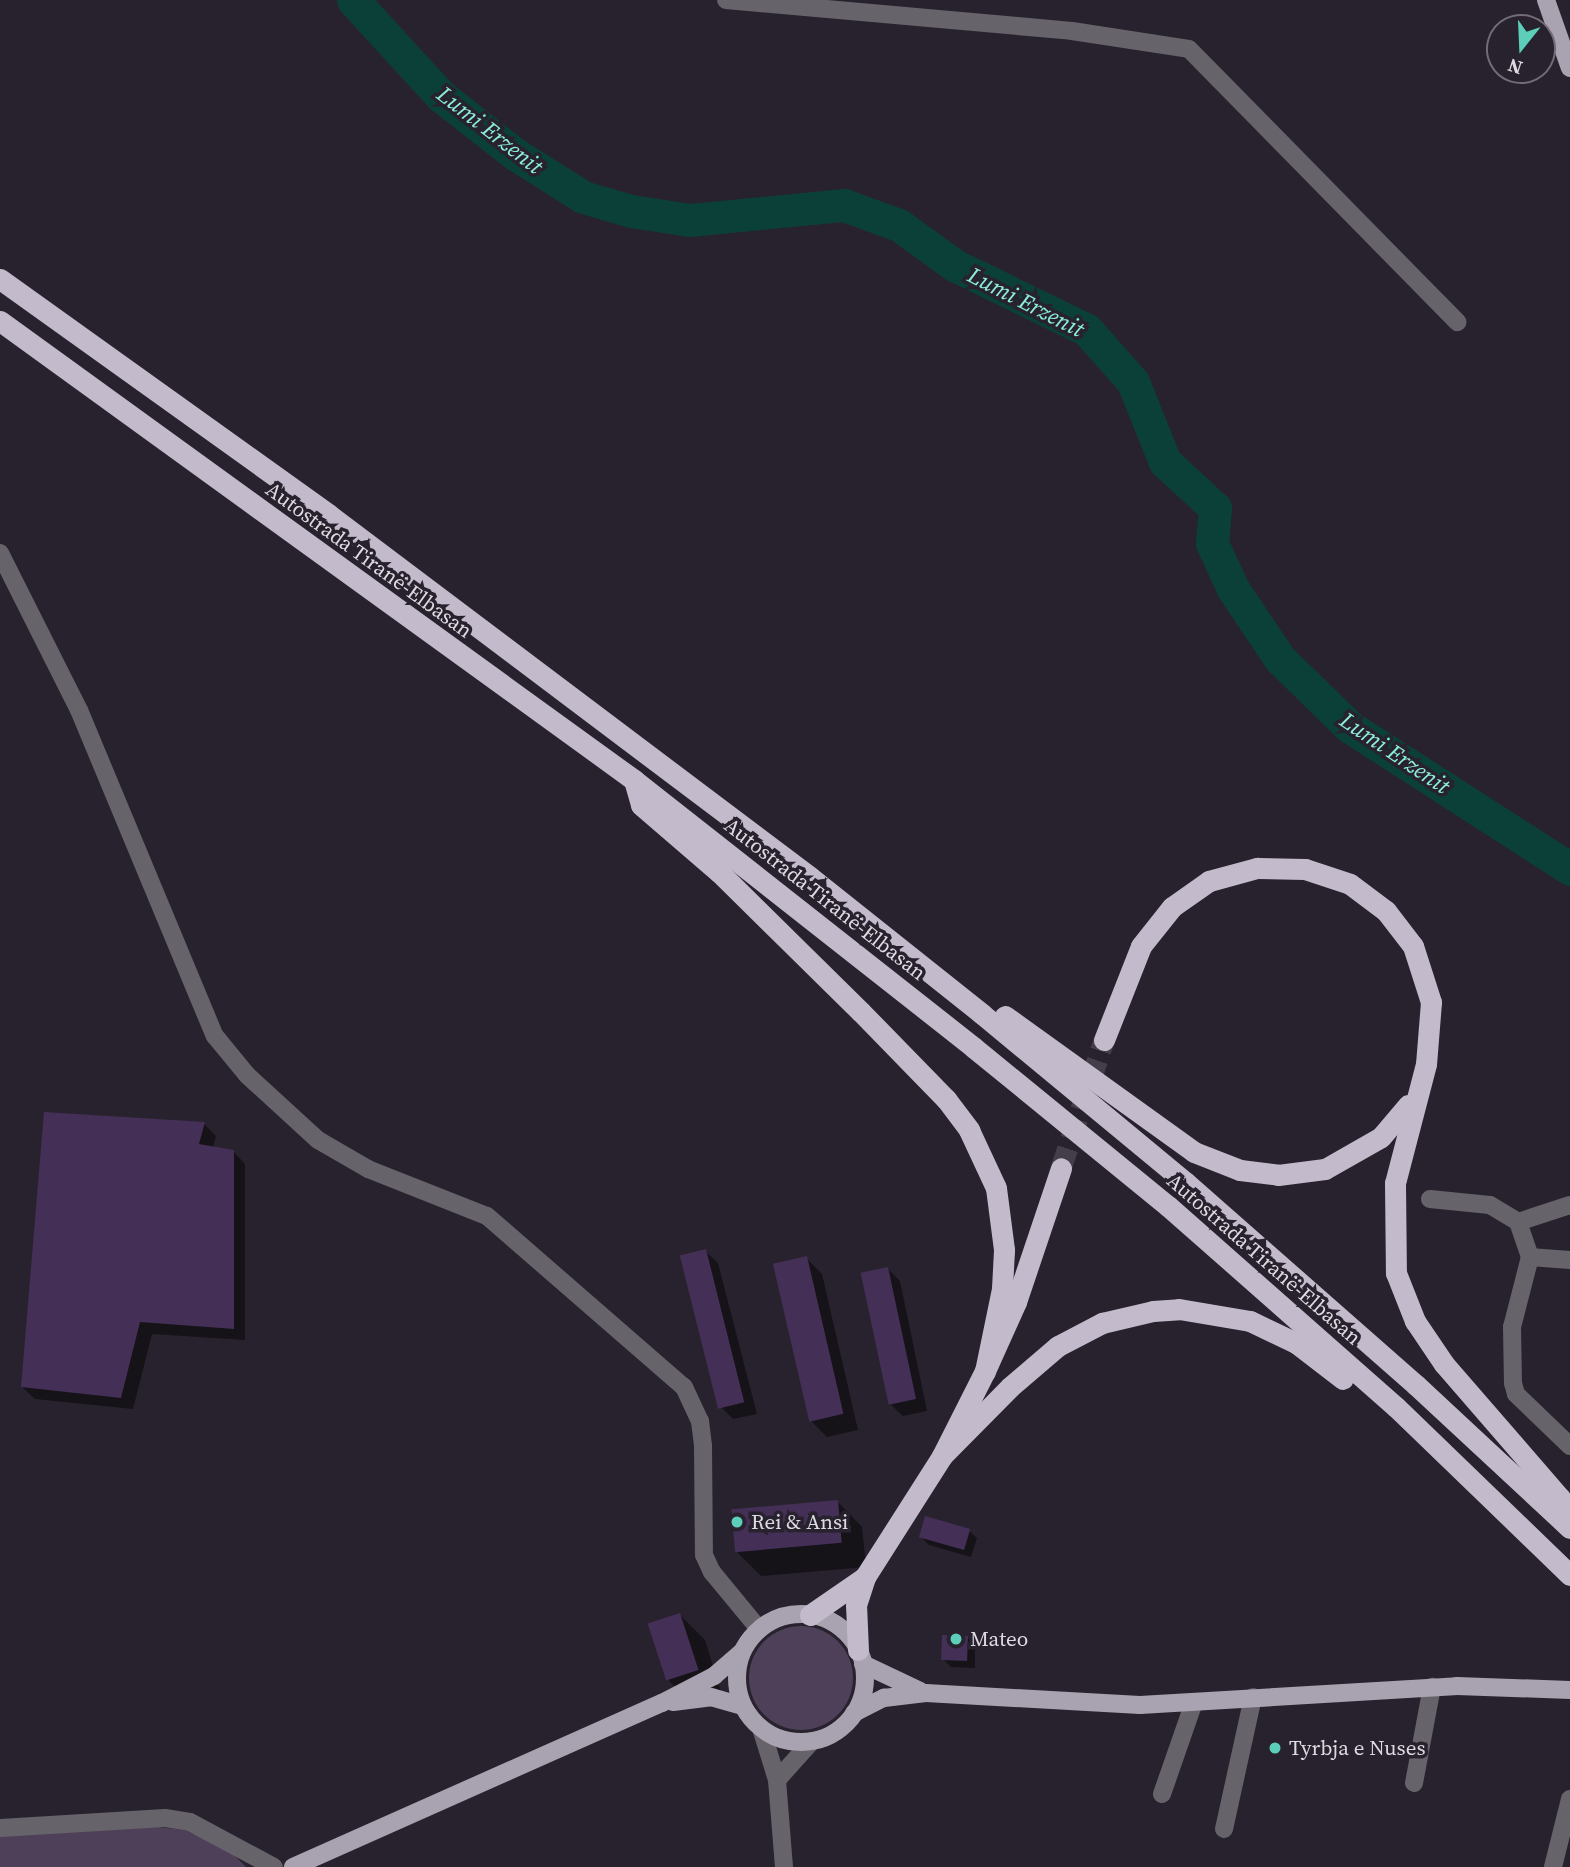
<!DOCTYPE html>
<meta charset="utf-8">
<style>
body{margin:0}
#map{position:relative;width:1570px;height:1867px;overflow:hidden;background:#28222e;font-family:"Source Serif 4",serif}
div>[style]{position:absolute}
.green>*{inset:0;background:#4d4058}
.round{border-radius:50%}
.shadow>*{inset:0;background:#0007}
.river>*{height:33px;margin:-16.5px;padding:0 16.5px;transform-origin:16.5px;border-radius:16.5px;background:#0b4038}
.building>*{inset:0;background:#442f56;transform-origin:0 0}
.highway-tunnel>*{height:21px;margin-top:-10.5px;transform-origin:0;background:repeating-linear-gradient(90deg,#433e49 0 21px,transparent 0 31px)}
.minor>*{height:18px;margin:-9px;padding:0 9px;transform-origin:9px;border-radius:9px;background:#67636a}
.major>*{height:18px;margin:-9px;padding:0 9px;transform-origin:9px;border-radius:9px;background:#a9a2b0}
.major>.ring{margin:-9px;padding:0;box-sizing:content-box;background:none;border:18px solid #a9a2b0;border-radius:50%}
.highway>*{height:21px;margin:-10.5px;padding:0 10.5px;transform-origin:10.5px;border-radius:10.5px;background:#c3bbcc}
.dots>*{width:19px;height:19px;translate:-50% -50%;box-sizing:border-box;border:4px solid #28222e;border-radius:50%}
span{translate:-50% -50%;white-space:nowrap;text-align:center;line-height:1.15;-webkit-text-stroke:7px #28222e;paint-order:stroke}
.street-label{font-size:21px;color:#dedae2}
.poi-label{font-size:21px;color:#dedae2}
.left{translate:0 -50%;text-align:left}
.water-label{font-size:23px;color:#8befdb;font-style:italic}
.north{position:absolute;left:1486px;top:14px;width:70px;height:70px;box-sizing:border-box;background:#28222e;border:2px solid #716c76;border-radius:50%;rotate:198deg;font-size:19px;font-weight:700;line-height:28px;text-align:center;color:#dedae2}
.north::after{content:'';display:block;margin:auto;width:24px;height:32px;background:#5dceb9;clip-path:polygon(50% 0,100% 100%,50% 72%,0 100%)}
</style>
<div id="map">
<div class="green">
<div class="round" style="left:749px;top:1626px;width:104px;height:104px"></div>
<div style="clip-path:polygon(157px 1827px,185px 1830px,229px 1850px,246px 1867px,0 1867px,0 1836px)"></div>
</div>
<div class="shadow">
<div style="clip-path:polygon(204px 1124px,216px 1136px,213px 1148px,233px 1151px,245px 1164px,245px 1340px,152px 1334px,133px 1409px,35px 1399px,22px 1387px)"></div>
<div style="clip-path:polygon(705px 1251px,718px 1263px,757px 1414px,733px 1419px,721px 1407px)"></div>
<div style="clip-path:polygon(806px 1258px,822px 1274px,858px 1430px,827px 1437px,810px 1420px)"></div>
<div style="clip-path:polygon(888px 1269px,900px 1281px,927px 1411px,903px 1416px,890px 1404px)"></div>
<div style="clip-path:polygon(838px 1502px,862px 1527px,866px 1567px,761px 1576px,736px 1551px)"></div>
<div style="clip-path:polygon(969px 1531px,977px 1538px,971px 1557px,929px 1545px,921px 1537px)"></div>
<div style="clip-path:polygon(680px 1615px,705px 1640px,722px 1695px,695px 1706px,670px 1682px,649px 1624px)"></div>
<div style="clip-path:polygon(967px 1637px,975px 1645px,975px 1668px,951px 1667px,943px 1659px)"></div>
</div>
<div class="river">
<div style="left:353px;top:0;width:130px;rotate:47.5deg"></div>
<div style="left:441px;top:96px;width:94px;rotate:38.1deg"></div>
<div style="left:515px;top:154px;width:80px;rotate:32.3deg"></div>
<div style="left:583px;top:197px;width:50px;rotate:16.3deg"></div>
<div style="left:631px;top:211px;width:60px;rotate:8.7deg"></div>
<div style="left:690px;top:220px;width:155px;rotate:-5.6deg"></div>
<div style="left:844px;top:205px;width:59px;rotate:20deg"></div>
<div style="left:899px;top:225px;width:68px;rotate:36deg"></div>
<div style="left:954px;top:265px;width:148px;rotate:26deg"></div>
<div style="left:1087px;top:330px;width:69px;rotate:48.5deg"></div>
<div style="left:1133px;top:382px;width:86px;rotate:68.2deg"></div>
<div style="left:1165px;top:462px;width:68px;rotate:42.6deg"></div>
<div style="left:1215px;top:508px;width:35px;rotate:95deg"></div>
<div style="left:1212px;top:543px;width:51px;rotate:65.5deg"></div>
<div style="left:1233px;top:589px;width:84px;rotate:56.1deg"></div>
<div style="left:1280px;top:659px;width:98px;rotate:44.2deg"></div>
<div style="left:1350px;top:727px;width:262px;rotate:32.8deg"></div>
</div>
<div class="building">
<div style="clip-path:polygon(44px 1112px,205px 1122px,199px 1144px,234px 1150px,234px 1329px,140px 1322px,121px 1398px,21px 1387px)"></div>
<div style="left:706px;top:1249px;width:158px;height:27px;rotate:76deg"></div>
<div style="left:807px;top:1256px;width:162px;height:35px;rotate:77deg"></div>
<div style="left:888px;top:1267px;width:135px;height:28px;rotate:78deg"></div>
<div style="left:838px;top:1500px;width:43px;height:107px;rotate:85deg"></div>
<div style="left:925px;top:1516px;width:47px;height:22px;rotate:16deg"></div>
<div style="left:680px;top:1613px;width:60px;height:34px;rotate:72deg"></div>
<div style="left:942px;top:1635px;width:26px;height:25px;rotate:2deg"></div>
</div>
<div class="highway-tunnel">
<div style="left:1061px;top:1168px;width:135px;rotate:-71.4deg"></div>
</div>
<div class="minor">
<div style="left:726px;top:0;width:347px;rotate:5.1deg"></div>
<div style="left:1072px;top:31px;width:118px;rotate:8.7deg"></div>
<div style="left:1189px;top:49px;width:383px;rotate:45.5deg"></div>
<div style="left:0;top:553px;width:176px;rotate:63.3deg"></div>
<div style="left:79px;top:710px;width:353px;rotate:67.4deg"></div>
<div style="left:215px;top:1036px;width:50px;rotate:50.6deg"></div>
<div style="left:247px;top:1075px;width:96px;rotate:42.5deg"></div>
<div style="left:318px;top:1140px;width:58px;rotate:30.1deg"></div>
<div style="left:368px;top:1169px;width:128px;rotate:21.6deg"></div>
<div style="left:487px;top:1216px;width:261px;rotate:41deg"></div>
<div style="left:684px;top:1387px;width:38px;rotate:65deg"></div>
<div style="left:700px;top:1421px;width:25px;rotate:83deg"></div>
<div style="left:703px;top:1446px;width:109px;rotate:89.5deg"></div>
<div style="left:704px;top:1555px;width:19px;rotate:65deg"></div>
<div style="left:712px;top:1572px;width:74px;rotate:50.5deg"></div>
<div style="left:1430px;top:1199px;width:60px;rotate:5.7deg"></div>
<div style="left:1490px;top:1205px;width:33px;rotate:31deg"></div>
<div style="left:1518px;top:1222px;width:37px;rotate:71deg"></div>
<div style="left:1530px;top:1257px;width:72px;rotate:104.4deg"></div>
<div style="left:1512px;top:1327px;width:56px;rotate:89deg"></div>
<div style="left:1513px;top:1383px;width:11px;rotate:75deg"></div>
<div style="left:1516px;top:1394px;width:75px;rotate:43.9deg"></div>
<div style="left:1518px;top:1222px;width:55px;rotate:-18.1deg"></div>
<div style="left:1530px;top:1257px;width:40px;rotate:4.3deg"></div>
<div style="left:761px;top:1728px;width:54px;rotate:72.9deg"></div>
<div style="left:777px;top:1780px;width:87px;rotate:85.4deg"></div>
<div style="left:777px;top:1780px;width:52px;rotate:-48.1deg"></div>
<div style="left:1414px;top:1783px;width:98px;rotate:-79.4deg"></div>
<div style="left:1162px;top:1794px;width:97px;rotate:-70.8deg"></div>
<div style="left:0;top:1828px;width:165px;rotate:-3.5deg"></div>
<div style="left:165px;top:1818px;width:25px;rotate:9deg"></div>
<div style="left:190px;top:1822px;width:95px;rotate:28.2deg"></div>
<div style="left:1224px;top:1829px;width:135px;rotate:-77.6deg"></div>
<div style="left:1553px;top:1867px;width:70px;rotate:-76deg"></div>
</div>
<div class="major">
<div style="left:1546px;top:0;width:72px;rotate:70.6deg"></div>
<div class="ring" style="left:737px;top:1614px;width:110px;height:110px"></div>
<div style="left:863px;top:1664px;width:63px;rotate:25.3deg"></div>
<div style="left:673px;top:1702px;width:38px;rotate:-7deg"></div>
<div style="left:711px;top:1697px;width:33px;rotate:16deg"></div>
<div style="left:854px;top:1713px;width:34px;rotate:-27deg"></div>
<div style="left:884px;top:1698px;width:42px;rotate:-6.8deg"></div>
<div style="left:926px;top:1693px;width:214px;rotate:3.2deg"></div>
<div style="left:1140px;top:1705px;width:318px;rotate:-3.4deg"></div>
<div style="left:1457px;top:1686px;width:113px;rotate:2deg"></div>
<div style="left:293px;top:1867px;width:404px;rotate:-24deg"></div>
<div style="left:662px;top:1703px;width:59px;rotate:-27.4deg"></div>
<div style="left:714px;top:1676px;width:37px;rotate:-41deg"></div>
</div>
<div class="highway">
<div style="left:0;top:279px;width:403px;rotate:35.6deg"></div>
<div style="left:328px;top:514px;width:603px;rotate:36.98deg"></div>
<div style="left:810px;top:877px;width:220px;rotate:38.5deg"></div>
<div style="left:982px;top:1014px;width:264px;rotate:39.6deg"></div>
<div style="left:1185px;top:1182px;width:308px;rotate:41.3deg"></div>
<div style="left:1416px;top:1385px;width:210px;rotate:42.9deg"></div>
<div style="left:0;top:321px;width:783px;rotate:35.9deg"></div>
<div style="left:634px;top:780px;width:432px;rotate:38.2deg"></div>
<div style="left:973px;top:1047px;width:252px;rotate:39.2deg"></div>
<div style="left:1168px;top:1206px;width:304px;rotate:41.4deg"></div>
<div style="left:1396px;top:1407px;width:242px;rotate:44deg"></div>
<div style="left:634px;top:780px;width:26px;rotate:74deg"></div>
<div style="left:641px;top:805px;width:103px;rotate:40.7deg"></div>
<div style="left:719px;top:872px;width:199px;rotate:44.6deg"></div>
<div style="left:861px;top:1012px;width:122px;rotate:45.7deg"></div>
<div style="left:946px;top:1099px;width:39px;rotate:53deg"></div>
<div style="left:969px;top:1130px;width:64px;rotate:65deg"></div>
<div style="left:996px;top:1188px;width:63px;rotate:82.6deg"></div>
<div style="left:1004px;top:1250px;width:39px;rotate:93deg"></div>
<div style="left:1002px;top:1289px;width:84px;rotate:101.7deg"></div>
<div style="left:1005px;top:1016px;width:233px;rotate:35.7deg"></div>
<div style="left:1194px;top:1152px;width:49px;rotate:21.4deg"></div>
<div style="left:1240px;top:1170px;width:38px;rotate:7deg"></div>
<div style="left:1278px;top:1175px;width:47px;rotate:-7.3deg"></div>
<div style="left:1325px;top:1169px;width:64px;rotate:-29.7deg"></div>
<div style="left:1381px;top:1137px;width:42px;rotate:-49.8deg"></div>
<div style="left:1104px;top:1040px;width:101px;rotate:-68.5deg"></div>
<div style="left:1141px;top:946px;width:50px;rotate:-51.5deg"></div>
<div style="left:1172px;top:907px;width:45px;rotate:-35.1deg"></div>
<div style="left:1209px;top:881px;width:50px;rotate:-15.2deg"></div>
<div style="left:1257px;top:868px;width:48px;rotate:1.2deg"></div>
<div style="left:1305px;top:869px;width:47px;rotate:18.4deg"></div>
<div style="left:1350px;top:884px;width:45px;rotate:36.9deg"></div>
<div style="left:1386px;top:911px;width:44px;rotate:52.4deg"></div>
<div style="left:1413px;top:946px;width:59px;rotate:72.2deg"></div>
<div style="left:1431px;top:1002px;width:62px;rotate:94.6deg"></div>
<div style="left:1426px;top:1064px;width:123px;rotate:104.6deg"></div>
<div style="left:1395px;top:1183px;width:90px;rotate:89.4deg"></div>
<div style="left:1396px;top:1273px;width:52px;rotate:68.4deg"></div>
<div style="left:1415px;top:1321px;width:52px;rotate:56deg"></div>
<div style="left:1444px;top:1364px;width:177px;rotate:49.1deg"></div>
<div style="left:1560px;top:1498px;width:24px;rotate:81deg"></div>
<div style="left:942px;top:1456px;width:97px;rotate:-45.4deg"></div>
<div style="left:1010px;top:1387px;width:63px;rotate:-40.5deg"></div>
<div style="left:1058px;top:1346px;width:50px;rotate:-27.6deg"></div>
<div style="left:1102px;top:1323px;width:52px;rotate:-13.2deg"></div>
<div style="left:1153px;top:1311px;width:26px;rotate:-4deg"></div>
<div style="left:1179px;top:1309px;width:72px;rotate:9.6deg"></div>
<div style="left:1250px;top:1321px;width:51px;rotate:25.6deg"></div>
<div style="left:1296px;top:1343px;width:59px;rotate:37.5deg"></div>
<div style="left:810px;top:1615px;width:67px;rotate:-34.6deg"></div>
<div style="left:858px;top:1650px;width:45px;rotate:-92.5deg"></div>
<div style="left:856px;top:1605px;width:29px;rotate:-72deg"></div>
<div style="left:865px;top:1577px;width:143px;rotate:-57.5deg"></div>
<div style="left:942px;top:1456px;width:95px;rotate:-63.2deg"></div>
<div style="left:985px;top:1371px;width:76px;rotate:-65.8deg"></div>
<div style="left:1016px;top:1302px;width:141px;rotate:-71.4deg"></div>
</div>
<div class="dots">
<div style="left:737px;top:1522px;background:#5dceb9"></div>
<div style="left:956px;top:1639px;background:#5dceb9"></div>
<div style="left:1275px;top:1748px;background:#5dceb9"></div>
</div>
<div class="street-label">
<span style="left:369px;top:560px;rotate:36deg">Autostrada Tiranë-Elbasan</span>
<span style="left:825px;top:899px;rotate:38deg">Autostrada Tiranë-Elbasan</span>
<span style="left:1264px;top:1259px;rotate:41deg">Autostrada Tiranë-Elbasan</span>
</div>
<div class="poi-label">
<span class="left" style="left:751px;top:1522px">Rei &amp; Ansi</span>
<span class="left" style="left:970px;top:1639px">Mateo</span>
<span class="left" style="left:1289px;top:1748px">Tyrbja e Nuses</span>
</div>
<div class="water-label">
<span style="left:490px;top:130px;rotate:38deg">Lumi Erzenit</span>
<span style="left:1026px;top:302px;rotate:27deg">Lumi Erzenit</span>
<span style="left:1395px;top:753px;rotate:34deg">Lumi Erzenit</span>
</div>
<div class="north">N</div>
</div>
